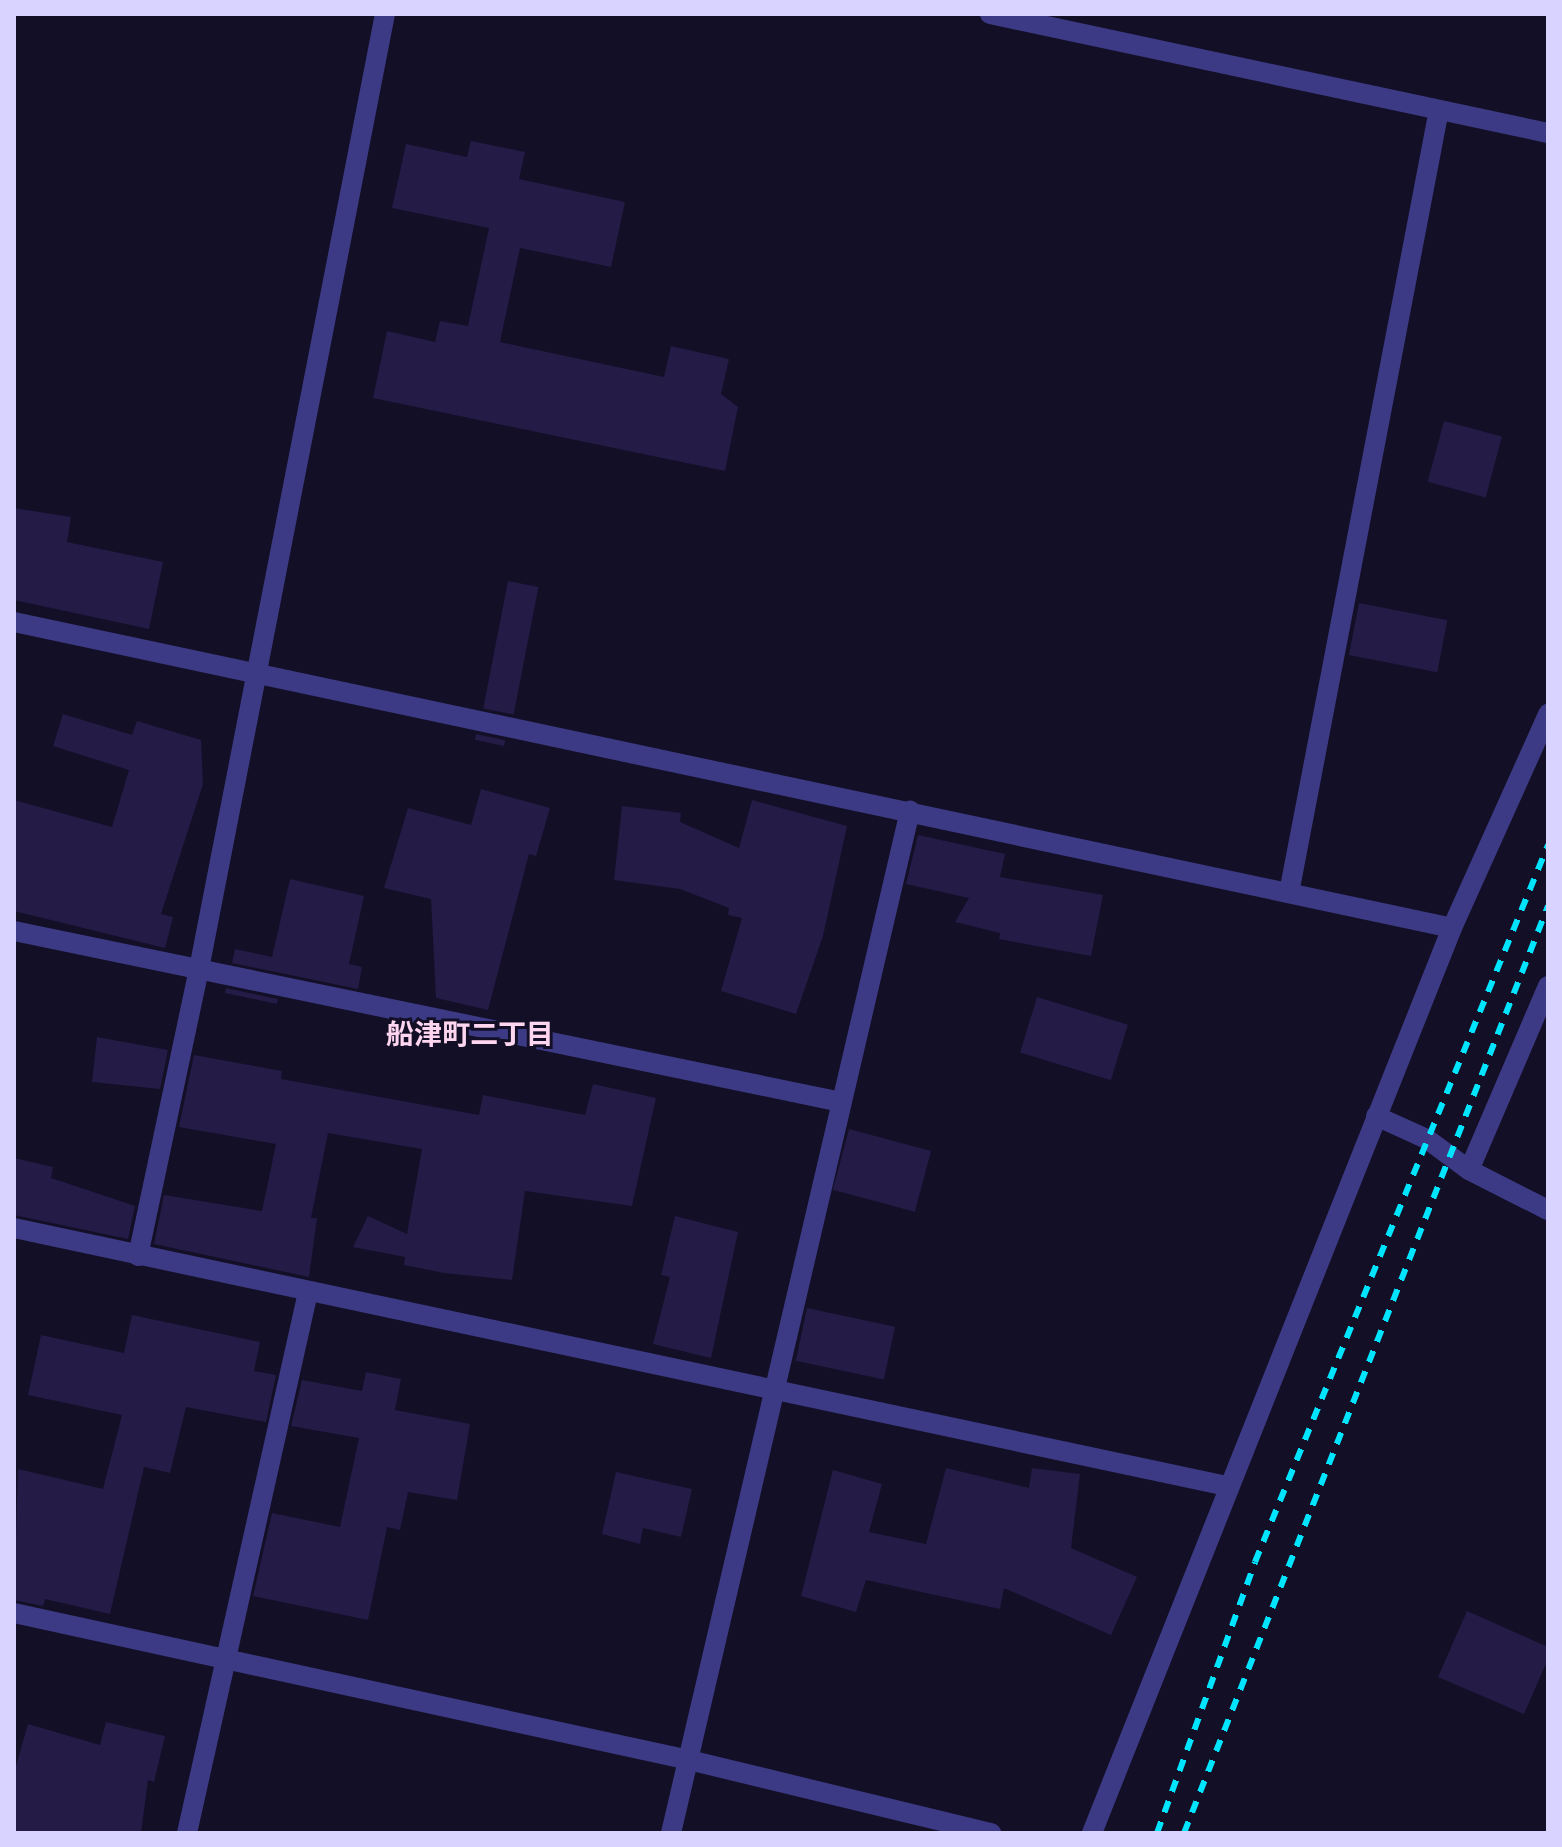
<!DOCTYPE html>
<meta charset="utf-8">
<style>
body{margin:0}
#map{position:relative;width:1562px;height:1847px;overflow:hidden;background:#130f26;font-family:Overpass,"Noto Sans JP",sans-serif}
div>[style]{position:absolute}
.building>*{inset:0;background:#241b47;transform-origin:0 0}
.street>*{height:20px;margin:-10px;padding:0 10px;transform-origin:10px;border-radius:10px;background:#3d3a85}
.rail>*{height:6px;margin-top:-3px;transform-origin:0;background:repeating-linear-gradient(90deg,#00e5ff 0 12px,transparent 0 22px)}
span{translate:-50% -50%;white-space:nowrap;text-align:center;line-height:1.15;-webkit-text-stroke:6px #130f26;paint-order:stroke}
.neighbourhood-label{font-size:28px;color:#ffd6f0;font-weight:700}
.frame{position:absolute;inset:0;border:16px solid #d9d4ff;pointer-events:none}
</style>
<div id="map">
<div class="building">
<div style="clip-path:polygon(471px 141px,525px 152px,519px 179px,625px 202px,611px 267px,520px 248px,500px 342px,664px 377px,671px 346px,729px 359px,721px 394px,738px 407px,725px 471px,373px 398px,387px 331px,435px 342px,440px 321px,468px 326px,489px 228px,392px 208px,406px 144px,467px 157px)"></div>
<div style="left:1444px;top:421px;width:60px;height:63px;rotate:15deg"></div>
<div style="clip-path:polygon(14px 508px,71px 517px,67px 542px,163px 562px,149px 629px,14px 600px)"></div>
<div style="left:508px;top:581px;width:31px;height:130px;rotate:11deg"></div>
<div style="left:1359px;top:603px;width:90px;height:53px;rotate:11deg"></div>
<div style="clip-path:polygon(63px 714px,132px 735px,137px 721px,201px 740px,203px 784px,161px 914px,173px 917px,165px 948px,14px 911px,14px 800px,112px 827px,129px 770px,53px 746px)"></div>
<div style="left:476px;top:734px;width:30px;height:6px;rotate:12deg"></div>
<div style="clip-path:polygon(481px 789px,550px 808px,536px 856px,529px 854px,488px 1010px,436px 998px,431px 899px,384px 888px,408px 808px,471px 825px)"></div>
<div style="clip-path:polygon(752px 800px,847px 826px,823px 936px,796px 1014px,721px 991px,742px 918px,728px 915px,729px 908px,680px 889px,614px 880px,622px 806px,681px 813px,680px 822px,739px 848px)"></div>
<div style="clip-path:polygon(918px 835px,1005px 854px,1000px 877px,1103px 895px,1091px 956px,999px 939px,1000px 933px,955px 922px,969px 898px,906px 884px)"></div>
<div style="clip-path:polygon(290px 879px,364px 896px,349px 964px,362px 967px,358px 989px,232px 963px,235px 949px,272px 957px)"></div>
<div style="left:226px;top:988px;width:53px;height:5px;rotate:12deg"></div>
<div style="left:1037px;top:997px;width:95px;height:58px;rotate:17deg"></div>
<div style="clip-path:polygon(97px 1037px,168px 1050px,160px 1089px,92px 1082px)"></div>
<div style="clip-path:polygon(194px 1055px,282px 1071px,281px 1079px,479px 1115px,483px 1095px,585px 1115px,593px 1084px,656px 1098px,632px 1206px,525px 1191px,512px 1280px,444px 1273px,404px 1265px,405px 1257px,353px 1247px,368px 1216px,407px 1234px,422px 1149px,328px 1133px,311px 1218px,317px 1218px,309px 1277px,154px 1244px,164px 1195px,262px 1211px,276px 1144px,179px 1127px)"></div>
<div style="left:849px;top:1129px;width:85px;height:63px;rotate:15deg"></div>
<div style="clip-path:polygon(14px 1158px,53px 1167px,51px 1178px,135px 1206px,128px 1239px,14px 1215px)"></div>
<div style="clip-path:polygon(675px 1216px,738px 1232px,711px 1358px,653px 1344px,670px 1277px,661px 1275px)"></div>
<div style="left:807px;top:1308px;width:90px;height:54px;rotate:12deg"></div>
<div style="clip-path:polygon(132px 1315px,260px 1342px,254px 1371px,276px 1375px,266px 1422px,186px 1407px,170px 1473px,144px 1467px,110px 1614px,45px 1599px,43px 1606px,14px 1600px,18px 1469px,103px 1489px,122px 1415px,28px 1395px,41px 1335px,124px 1353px)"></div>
<div style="clip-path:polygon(366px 1372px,401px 1379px,395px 1410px,470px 1424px,457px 1500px,408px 1492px,400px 1530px,387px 1527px,368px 1620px,253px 1596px,272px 1513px,340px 1527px,359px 1438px,291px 1426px,302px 1380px,362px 1391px)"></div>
<div style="clip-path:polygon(946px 1468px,1029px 1488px,1032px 1468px,1080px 1474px,1071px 1548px,1137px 1577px,1111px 1635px,1004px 1588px,1000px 1609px,866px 1580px,856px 1612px,801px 1596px,833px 1470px,882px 1484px,869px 1532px,926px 1544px)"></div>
<div style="clip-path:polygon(616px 1472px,692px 1489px,681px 1537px,643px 1528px,640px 1544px,602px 1534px)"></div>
<div style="clip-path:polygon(1467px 1611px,1548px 1647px,1548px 1659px,1524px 1714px,1438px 1677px)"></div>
<div style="clip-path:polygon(106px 1722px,165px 1736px,154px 1782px,148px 1780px,141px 1833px,14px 1833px,14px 1773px,28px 1724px,100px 1745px)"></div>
</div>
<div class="street">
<div style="left:990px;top:14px;width:571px;rotate:12.04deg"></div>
<div style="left:14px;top:622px;width:1470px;rotate:12.01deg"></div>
<div style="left:1289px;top:893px;width:797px;rotate:-79.16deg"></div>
<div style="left:14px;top:931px;width:844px;rotate:11.68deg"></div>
<div style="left:1548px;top:986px;width:200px;rotate:113.2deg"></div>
<div style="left:1469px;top:1170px;width:89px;rotate:26.9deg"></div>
<div style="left:1376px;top:1116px;width:56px;rotate:24.3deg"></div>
<div style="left:1427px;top:1139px;width:52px;rotate:36.4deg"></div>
<div style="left:14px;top:1228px;width:1240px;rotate:12.01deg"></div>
<div style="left:138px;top:1256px;width:293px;rotate:-78deg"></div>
<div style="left:199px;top:969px;width:973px;rotate:-78.98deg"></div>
<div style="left:14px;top:1613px;width:691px;rotate:12.29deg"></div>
<div style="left:689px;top:1760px;width:311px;rotate:13.6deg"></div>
<div style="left:187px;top:1833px;width:554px;rotate:-77.39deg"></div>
<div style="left:671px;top:1833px;width:1050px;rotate:-76.84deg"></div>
<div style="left:1092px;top:1833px;width:974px;rotate:-68.31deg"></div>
<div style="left:1452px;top:928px;width:235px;rotate:-65.8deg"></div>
</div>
<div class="rail">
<div style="left:1157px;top:1833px;width:288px;rotate:-70.1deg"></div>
<div style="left:1255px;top:1562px;width:775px;rotate:-67.77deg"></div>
<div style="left:1184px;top:1833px;width:996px;rotate:-68.56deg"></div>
</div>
<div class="neighbourhood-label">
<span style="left:470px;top:1037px">船津町二丁目</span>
</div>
<div class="frame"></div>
</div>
